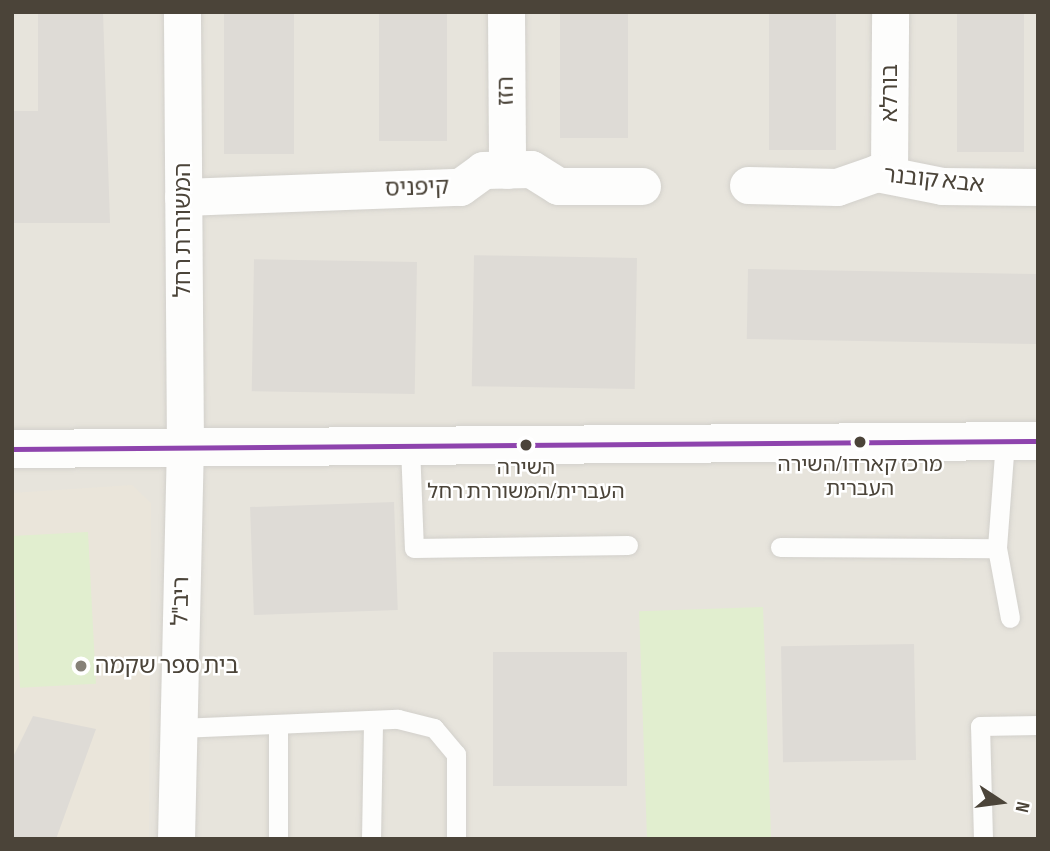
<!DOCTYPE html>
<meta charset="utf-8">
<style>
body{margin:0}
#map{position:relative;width:1050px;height:851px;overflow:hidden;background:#f4f2ee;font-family:"Sofia Sans Condensed","Noto Sans Hebrew",sans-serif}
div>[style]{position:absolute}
.residential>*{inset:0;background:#e7e4dc;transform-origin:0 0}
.education>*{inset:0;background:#eae5da}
.green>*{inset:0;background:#e1eecf;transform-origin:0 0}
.building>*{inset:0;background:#dedbd6;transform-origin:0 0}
.roads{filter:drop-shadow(0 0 2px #d2d0cb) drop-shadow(0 0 2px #d2d0cb)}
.service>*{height:19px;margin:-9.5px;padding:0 9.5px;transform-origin:9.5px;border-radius:9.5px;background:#fdfdfc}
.minor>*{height:37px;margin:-18.5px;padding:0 18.5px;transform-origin:18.5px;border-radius:18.5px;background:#fdfdfc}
.tertiary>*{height:38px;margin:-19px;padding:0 19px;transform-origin:19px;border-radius:19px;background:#fdfdfc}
.bus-1>*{height:5px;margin:-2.5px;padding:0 2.5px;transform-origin:2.5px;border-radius:2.5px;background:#8e44ad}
.dots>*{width:19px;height:19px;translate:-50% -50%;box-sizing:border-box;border:4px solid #fff;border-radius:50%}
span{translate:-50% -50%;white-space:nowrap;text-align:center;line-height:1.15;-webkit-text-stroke:5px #fff;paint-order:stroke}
.bus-label{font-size:21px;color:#4b4439}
.street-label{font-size:23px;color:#4b4439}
.poi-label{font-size:23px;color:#4b4439}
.left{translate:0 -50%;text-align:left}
.frame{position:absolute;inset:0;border:14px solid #4b4439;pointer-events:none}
.north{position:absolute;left:966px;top:767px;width:70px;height:70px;-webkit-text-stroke:5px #fff;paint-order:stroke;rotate:103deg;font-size:19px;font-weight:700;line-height:28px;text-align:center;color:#4b4439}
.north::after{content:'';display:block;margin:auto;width:24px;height:32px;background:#4b4439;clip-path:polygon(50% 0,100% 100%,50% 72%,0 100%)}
</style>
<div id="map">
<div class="residential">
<div style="left:12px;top:12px;width:1026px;height:827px"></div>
</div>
<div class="education">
<div style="clip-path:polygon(132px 485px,151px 503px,149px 839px,12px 839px,12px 493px)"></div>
</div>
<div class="green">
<div style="left:88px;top:532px;width:152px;height:76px;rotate:87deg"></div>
<div style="left:763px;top:607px;width:232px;height:124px;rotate:88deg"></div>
</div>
<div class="building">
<div style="clip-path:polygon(38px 12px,103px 12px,110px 223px,12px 223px,12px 111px,38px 111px)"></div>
<div style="left:224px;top:12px;width:70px;height:142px"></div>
<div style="left:379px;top:12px;width:68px;height:129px"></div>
<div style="left:560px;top:12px;width:68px;height:126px"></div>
<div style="left:769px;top:12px;width:67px;height:138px"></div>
<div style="left:957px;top:12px;width:67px;height:140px"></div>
<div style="left:637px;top:258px;width:131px;height:163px;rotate:91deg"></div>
<div style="left:417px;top:262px;width:132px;height:163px;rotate:91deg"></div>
<div style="left:748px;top:269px;width:290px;height:70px;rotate:1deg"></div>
<div style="left:394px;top:502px;width:108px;height:144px;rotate:88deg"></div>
<div style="left:914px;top:644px;width:116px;height:133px;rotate:89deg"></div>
<div style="left:493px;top:652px;width:134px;height:134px"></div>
<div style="clip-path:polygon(33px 716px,96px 729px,56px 839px,12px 839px,12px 759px)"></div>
</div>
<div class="roads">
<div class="service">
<div style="left:1005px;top:441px;width:107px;rotate:94.3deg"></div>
<div style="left:997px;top:548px;width:71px;rotate:79.5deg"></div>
<div style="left:410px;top:446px;width:102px;rotate:87.8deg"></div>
<div style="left:414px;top:548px;width:214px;rotate:-0.8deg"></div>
<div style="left:780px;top:547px;width:217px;rotate:0.3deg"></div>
<div style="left:278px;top:724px;width:115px;rotate:90deg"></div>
<div style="left:179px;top:728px;width:219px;rotate:-2.4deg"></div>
<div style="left:398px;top:719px;width:37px;rotate:14deg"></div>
<div style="left:434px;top:728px;width:34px;rotate:50deg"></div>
<div style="left:456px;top:754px;width:85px;rotate:90deg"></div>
<div style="left:371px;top:839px;width:119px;rotate:-89deg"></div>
<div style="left:983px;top:839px;width:113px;rotate:-91.5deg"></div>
<div style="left:980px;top:726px;width:58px;rotate:-1deg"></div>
</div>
<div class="minor">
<div style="left:506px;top:12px;width:158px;rotate:89.6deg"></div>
<div style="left:889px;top:173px;width:161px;rotate:-89.6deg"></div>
<div style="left:748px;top:185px;width:89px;rotate:1.3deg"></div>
<div style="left:837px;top:187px;width:42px;rotate:-19.3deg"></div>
<div style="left:877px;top:173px;width:66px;rotate:11.3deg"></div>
<div style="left:942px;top:186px;width:96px;rotate:0.6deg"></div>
<div style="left:183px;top:197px;width:277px;rotate:-2.1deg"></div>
<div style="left:460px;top:187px;width:29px;rotate:-36deg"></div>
<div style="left:483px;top:170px;width:48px;rotate:-1.2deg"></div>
<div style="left:531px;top:169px;width:32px;rotate:32deg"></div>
<div style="left:558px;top:186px;width:84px"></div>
<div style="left:176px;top:839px;width:391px;rotate:-88.7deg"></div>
<div style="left:185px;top:448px;width:436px;rotate:-90.4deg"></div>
</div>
<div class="tertiary">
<div style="left:12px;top:449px;width:1026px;rotate:-0.45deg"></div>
</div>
</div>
<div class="bus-1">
<div style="left:12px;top:449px;width:1026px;rotate:-0.45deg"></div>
</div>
<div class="dots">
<div style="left:860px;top:442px;background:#4b4439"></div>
<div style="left:526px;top:445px;background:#4b4439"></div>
<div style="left:81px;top:666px;background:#868178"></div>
</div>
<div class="bus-label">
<span style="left:860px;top:477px">מרכז קארדו/השירה<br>העברית</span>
<span style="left:526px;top:480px">השירה<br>העברית/המשוררת רחל</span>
</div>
<div class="street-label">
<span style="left:506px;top:91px;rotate:-90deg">הזז</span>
<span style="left:890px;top:93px;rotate:-90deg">בורלא</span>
<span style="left:934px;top:180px;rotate:6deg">אבא קובנר</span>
<span style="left:417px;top:188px;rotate:-2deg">קיפניס</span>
<span style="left:183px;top:230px;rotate:-90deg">המשוררת רחל</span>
<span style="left:181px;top:601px;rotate:-89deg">ריב"ל</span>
</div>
<div class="poi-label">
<span class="left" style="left:95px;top:666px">בית ספר שקמה</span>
</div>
<div class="frame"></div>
<div class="north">N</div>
</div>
